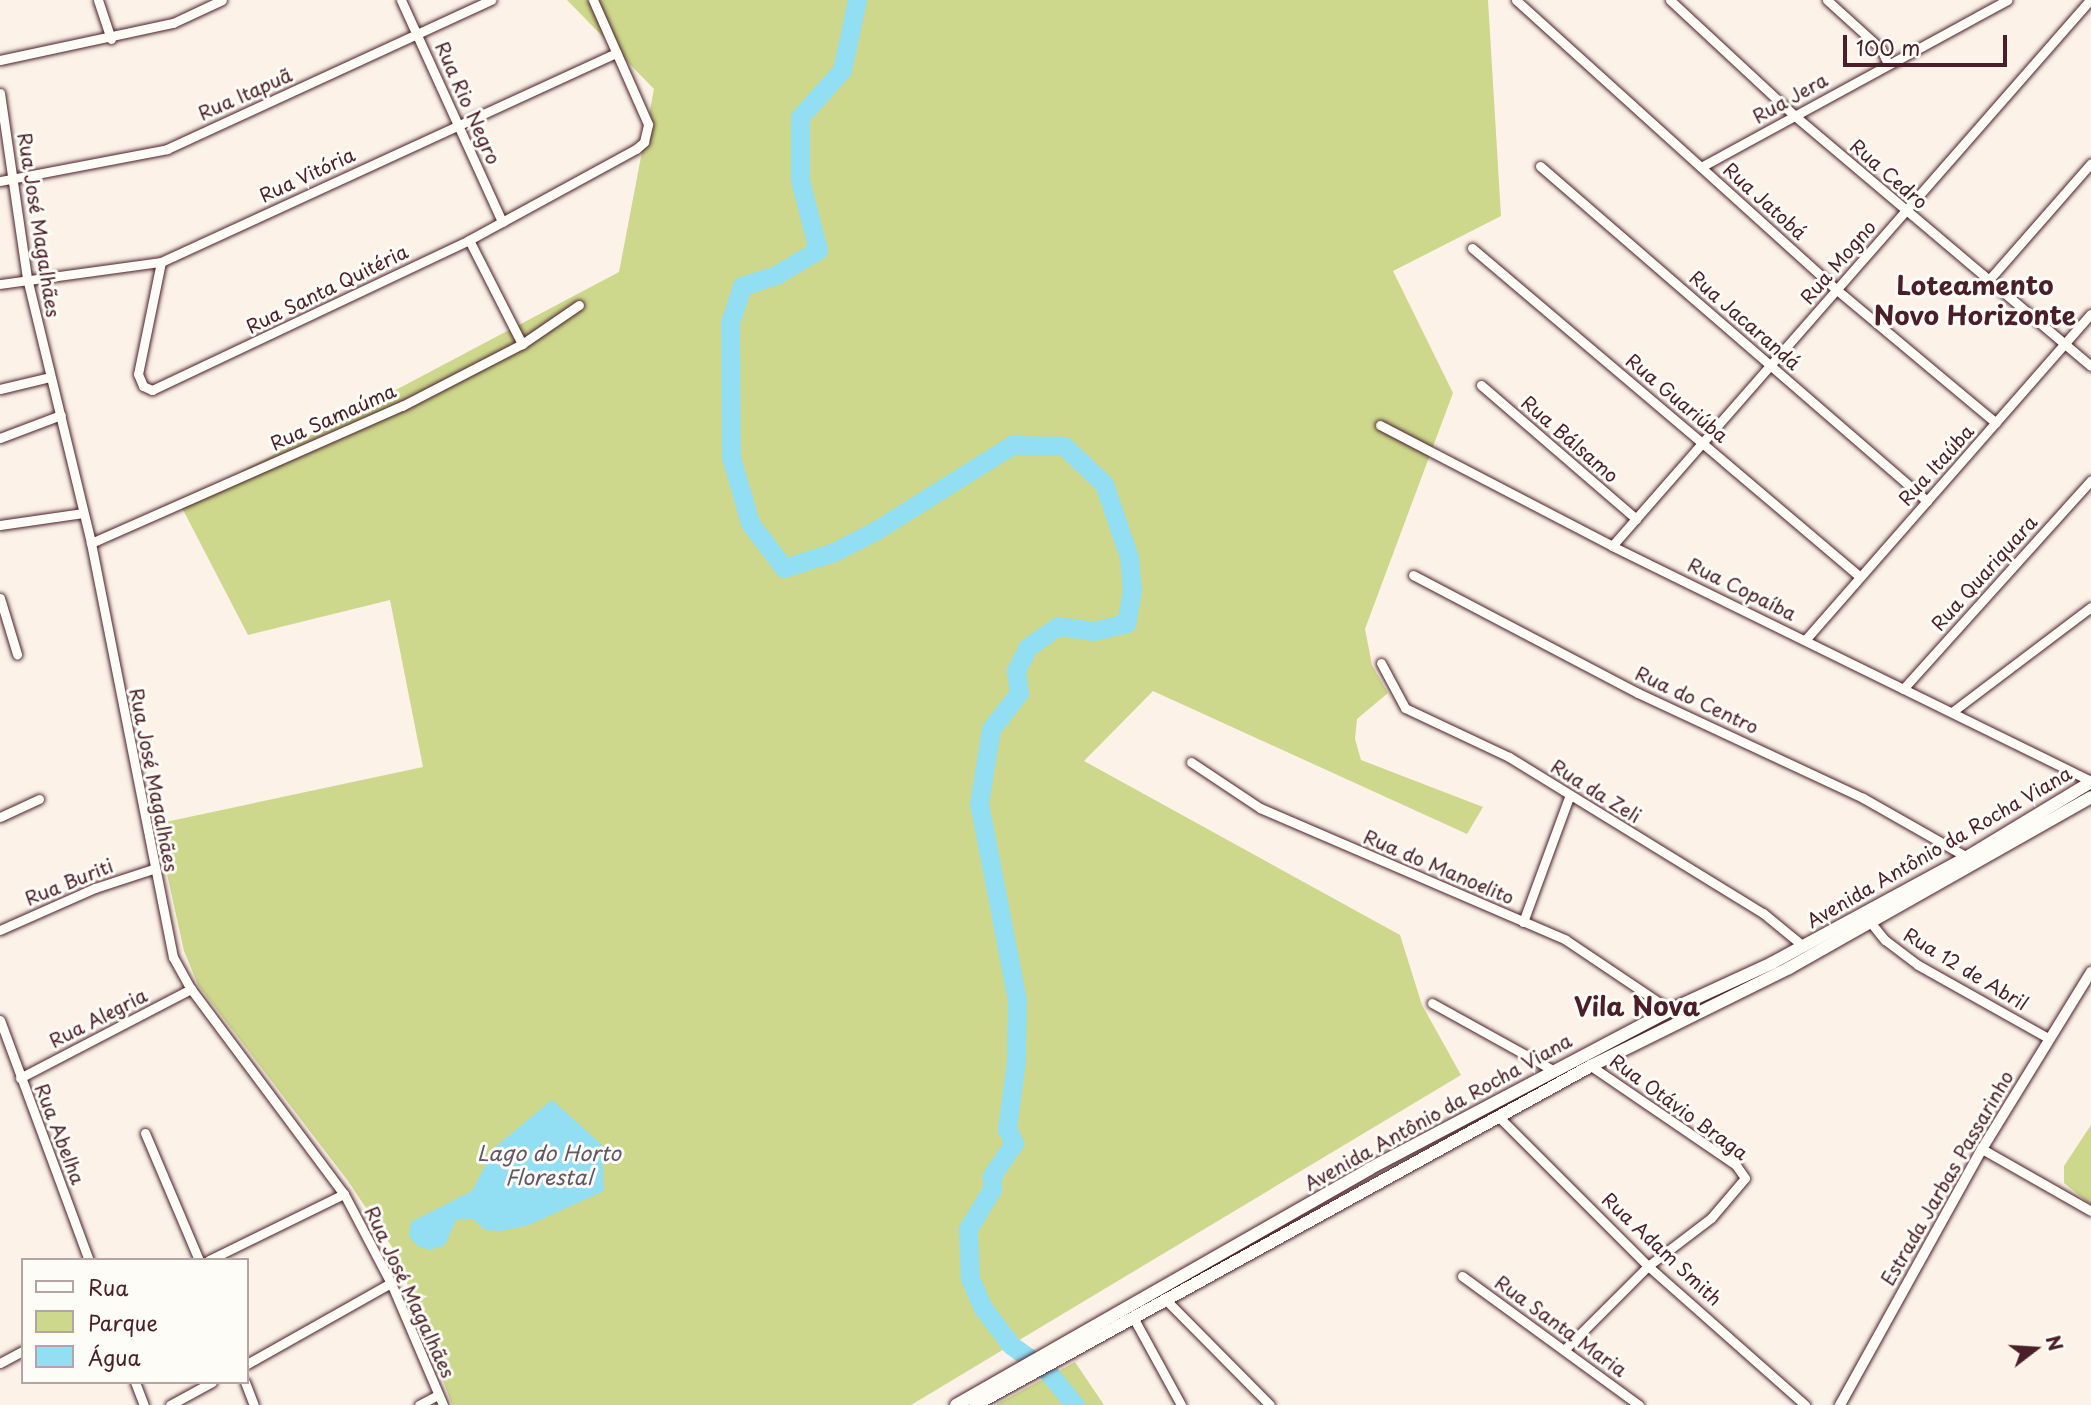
<!DOCTYPE html>
<meta charset="utf-8">
<style>
body{margin:0}
#map{position:relative;width:2091px;height:1405px;overflow:hidden;background:#fcf2e7;font-family:"Playpen Sans",sans-serif}
div>[style]{position:absolute}
.green>*{inset:0;background:#cdd88c}
.water>*{inset:0;background:#92def3}
.river>*{height:19px;margin:-9.5px;padding:0 9.5px;transform-origin:9.5px;border-radius:9.5px;background:#92def3}
.roads{filter:drop-shadow(0 0 2px #4a1f2b) drop-shadow(0 0 2px #4a1f2b)}
.minor>*{height:9px;margin:-4.5px;padding:0 4.5px;transform-origin:4.5px;border-radius:4.5px;background:#fdfcf7}
.tertiary>*{height:10px;margin:-5px;padding:0 5px;transform-origin:5px;border-radius:5px;background:#fdfcf7}
.secondary>*{height:12px;margin:-6px;padding:0 6px;transform-origin:6px;border-radius:6px;background:#fdfcf7}
span{translate:-50% -50%;white-space:nowrap;text-align:center;line-height:1.15;-webkit-text-stroke:6px #fdfcf7;paint-order:stroke}
.street-label{font-size:19px;color:#4a1f2b}
.water-label{font-size:21px;color:#605867;font-style:italic}
.district-label{font-size:26px;color:#4a1f2b;font-weight:700}
.legend{position:absolute;left:21px;top:1258px;width:228px;height:126px;box-sizing:border-box;background:#fdfcf7;border:2px solid #b5a4a5;margin:0;padding:9px 12px;list-style:none;font-size:21px;color:#4a1f2b}
.legend li{display:flex;align-items:center;gap:14px;height:35px}
.legend b{width:35px;border:2px solid #b5a4a5}
.north{position:absolute;left:2000px;top:1314px;width:70px;height:70px;-webkit-text-stroke:5px #fdfcf7;paint-order:stroke;rotate:73deg;font-size:19px;font-weight:700;line-height:28px;text-align:center;color:#4a1f2b}
.north::after{content:'';display:block;margin:auto;width:24px;height:32px;background:#4a1f2b;clip-path:polygon(50% 0,100% 100%,50% 72%,0 100%)}
.scale{position:absolute;left:1843px;top:35px;width:164px;height:32px;box-sizing:border-box;border:4px solid #4a1f2b;border-top:0;padding-left:9px;font-size:21px;line-height:24px;white-space:nowrap;color:#4a1f2b;-webkit-text-stroke:5px #fdfcf7;paint-order:stroke}
</style>
<div id="map">
<div class="green">
<div style="clip-path:polygon(567px 0,1488px 0,1501px 216px,1393px 271px,1453px 393px,1365px 629px,1372px 665px,1388px 693px,1357px 719px,1355px 739px,1361px 760px,1483px 807px,1467px 834px,1153px 691px,1084px 761px,1400px 935px,1422px 1005px,1461px 1075px,911px 1405px,452px 1405px,396px 1253px,348px 1181px,198px 985px,184px 951px,156px 824px,423px 767px,390px 600px,248px 635px,180px 504px,619px 272px,654px 89px)"></div>
<div style="clip-path:polygon(2091px 1125px,2091px 1205px,2064px 1183px,2064px 1166px)"></div>
<div style="clip-path:polygon(1075px 1362px,1104px 1405px,994px 1405px,995px 1405px)"></div>
</div>
<div class="water">
<div style="clip-path:polygon(552px 1100px,602px 1145px,604px 1191px,529px 1225px,502px 1231px,485px 1230px,473px 1219px,456px 1220px,445px 1245px,430px 1250px,419px 1247px,409px 1237px,411px 1222px,472px 1191px,495px 1147px)"></div>
</div>
<div class="river">
<div style="left:857px;top:0;width:72px;rotate:102.1deg"></div>
<div style="left:842px;top:70px;width:63px;rotate:131.8deg"></div>
<div style="left:800px;top:117px;width:63px;rotate:90deg"></div>
<div style="left:800px;top:180px;width:72px;rotate:75.6deg"></div>
<div style="left:818px;top:250px;width:49px;rotate:149.2deg"></div>
<div style="left:776px;top:275px;width:36px;rotate:162deg"></div>
<div style="left:742px;top:286px;width:38px;rotate:108deg"></div>
<div style="left:730px;top:322px;width:135px;rotate:89.6deg"></div>
<div style="left:731px;top:457px;width:69px;rotate:73.9deg"></div>
<div style="left:750px;top:523px;width:56px;rotate:52.9deg"></div>
<div style="left:784px;top:568px;width:52px;rotate:-17.7deg"></div>
<div style="left:834px;top:552px;width:46px;rotate:-27.1deg"></div>
<div style="left:875px;top:531px;width:162px;rotate:-32.1deg"></div>
<div style="left:1012px;top:445px;width:52px;rotate:1.1deg"></div>
<div style="left:1064px;top:446px;width:55px;rotate:43.5deg"></div>
<div style="left:1104px;top:484px;width:77px;rotate:71.1deg"></div>
<div style="left:1129px;top:557px;width:33px;rotate:85deg"></div>
<div style="left:1132px;top:590px;width:34px;rotate:100deg"></div>
<div style="left:1126px;top:623px;width:34px;rotate:166deg"></div>
<div style="left:1093px;top:631px;width:35px;rotate:-172deg"></div>
<div style="left:1058px;top:626px;width:37px;rotate:145deg"></div>
<div style="left:1028px;top:647px;width:27px;rotate:117deg"></div>
<div style="left:1016px;top:671px;width:22px;rotate:82deg"></div>
<div style="left:1019px;top:693px;width:46px;rotate:127.9deg"></div>
<div style="left:991px;top:729px;width:75px;rotate:99.2deg"></div>
<div style="left:979px;top:803px;width:201px;rotate:79.1deg"></div>
<div style="left:1017px;top:1000px;width:61px;rotate:90.9deg"></div>
<div style="left:1016px;top:1061px;width:69px;rotate:97.5deg"></div>
<div style="left:1007px;top:1129px;width:16px;rotate:63deg"></div>
<div style="left:1014px;top:1143px;width:40px;rotate:124deg"></div>
<div style="left:992px;top:1176px;width:13px;rotate:90deg"></div>
<div style="left:992px;top:1189px;width:47px;rotate:121deg"></div>
<div style="left:968px;top:1229px;width:49px;rotate:87.7deg"></div>
<div style="left:970px;top:1278px;width:33px;rotate:67deg"></div>
<div style="left:983px;top:1308px;width:46px;rotate:52.9deg"></div>
<div style="left:1011px;top:1345px;width:44px;rotate:35.8deg"></div>
<div style="left:1047px;top:1371px;width:44px;rotate:50.5deg"></div>
</div>
<div class="roads">
<div class="minor">
<div style="left:98px;top:0;width:41px;rotate:71.6deg"></div>
<div style="left:401px;top:0;width:244px;rotate:65.5deg"></div>
<div style="left:1516px;top:0;width:433px;rotate:42.1deg"></div>
<div style="left:1837px;top:290px;width:207px;rotate:39.9deg"></div>
<div style="left:1670px;top:0;width:171px;rotate:42.9deg"></div>
<div style="left:1795px;top:116px;width:387px;rotate:40.2deg"></div>
<div style="left:1827px;top:0;width:73px;rotate:42.2deg"></div>
<div style="left:1881px;top:49px;width:17px;rotate:65deg"></div>
<div style="left:0;top:60px;width:177px;rotate:-12.1deg"></div>
<div style="left:173px;top:23px;width:54px;rotate:-25.1deg"></div>
<div style="left:0;top:93px;width:187px;rotate:81.7deg"></div>
<div style="left:27px;top:278px;width:273px;rotate:76.4deg"></div>
<div style="left:91px;top:543px;width:422px;rotate:78.8deg"></div>
<div style="left:173px;top:957px;width:37px;rotate:61deg"></div>
<div style="left:191px;top:989px;width:256px;rotate:53.3deg"></div>
<div style="left:344px;top:1194px;width:101px;rotate:62.2deg"></div>
<div style="left:391px;top:1283px;width:133px;rotate:66.9deg"></div>
<div style="left:1540px;top:166px;width:512px;rotate:40.88deg"></div>
<div style="left:1701px;top:167px;width:349px;rotate:-28.6deg"></div>
<div style="left:0;top:181px;width:170px;rotate:-10.8deg"></div>
<div style="left:167px;top:149px;width:357px;rotate:-24.7deg"></div>
<div style="left:469px;top:240px;width:117px;rotate:63deg"></div>
<div style="left:1472px;top:248px;width:507px;rotate:40.28deg"></div>
<div style="left:161px;top:262px;width:114px;rotate:101.6deg"></div>
<div style="left:138px;top:374px;width:13px;rotate:67deg"></div>
<div style="left:143px;top:386px;width:10px;rotate:24deg"></div>
<div style="left:152px;top:390px;width:351px;rotate:-25.3deg"></div>
<div style="left:469px;top:240px;width:190px;rotate:-28.6deg"></div>
<div style="left:636px;top:149px;width:11px;rotate:-41deg"></div>
<div style="left:644px;top:142px;width:18px;rotate:-77deg"></div>
<div style="left:648px;top:124px;width:136px;rotate:-113.9deg"></div>
<div style="left:1987px;top:282px;width:158px;rotate:-48.8deg"></div>
<div style="left:0;top:284px;width:162px;rotate:-7.8deg"></div>
<div style="left:161px;top:262px;width:501px;rotate:-24.67deg"></div>
<div style="left:1481px;top:385px;width:205px;rotate:40.8deg"></div>
<div style="left:0;top:389px;width:51px;rotate:-13.5deg"></div>
<div style="left:1380px;top:425px;width:262px;rotate:27.5deg"></div>
<div style="left:1612px;top:546px;width:534px;rotate:26.13deg"></div>
<div style="left:0;top:438px;width:65px;rotate:-20.7deg"></div>
<div style="left:0;top:525px;width:84px;rotate:-8.2deg"></div>
<div style="left:91px;top:543px;width:340px;rotate:-23.8deg"></div>
<div style="left:402px;top:406px;width:135px;rotate:-27.3deg"></div>
<div style="left:522px;top:344px;width:69px;rotate:-34.4deg"></div>
<div style="left:1612px;top:546px;width:726px;rotate:-48.8deg"></div>
<div style="left:1413px;top:575px;width:254px;rotate:27.7deg"></div>
<div style="left:1638px;top:693px;width:248px;rotate:25deg"></div>
<div style="left:1863px;top:798px;width:120px;rotate:29.6deg"></div>
<div style="left:0;top:598px;width:59px;rotate:73.1deg"></div>
<div style="left:1806px;top:639px;width:432px;rotate:-48.8deg"></div>
<div style="left:1381px;top:663px;width:51px;rotate:61.9deg"></div>
<div style="left:1405px;top:708px;width:115px;rotate:25.2deg"></div>
<div style="left:1509px;top:757px;width:298px;rotate:31.6deg"></div>
<div style="left:1763px;top:913px;width:52px;rotate:39.5deg"></div>
<div style="left:1903px;top:689px;width:281px;rotate:-48deg"></div>
<div style="left:1952px;top:712px;width:174px;rotate:-37.1deg"></div>
<div style="left:1191px;top:762px;width:83px;rotate:33.7deg"></div>
<div style="left:1260px;top:808px;width:333px;rotate:23.3deg"></div>
<div style="left:1566px;top:940px;width:125px;rotate:33.9deg"></div>
<div style="left:0;top:817px;width:43px;rotate:-24.8deg"></div>
<div style="left:1523px;top:922px;width:133px;rotate:-69.8deg"></div>
<div style="left:1871px;top:923px;width:22px;rotate:51deg"></div>
<div style="left:1885px;top:940px;width:41px;rotate:37.1deg"></div>
<div style="left:1918px;top:965px;width:149px;rotate:29.3deg"></div>
<div style="left:0;top:930px;width:104px;rotate:-23.9deg"></div>
<div style="left:95px;top:888px;width:61px;rotate:-18.1deg"></div>
<div style="left:1432px;top:1003px;width:138px;rotate:29deg"></div>
<div style="left:0;top:1020px;width:256px;rotate:69.7deg"></div>
<div style="left:20px;top:1078px;width:193px;rotate:-27.5deg"></div>
<div style="left:1498px;top:1116px;width:212px;rotate:45deg"></div>
<div style="left:1648px;top:1266px;width:210px;rotate:41.5deg"></div>
<div style="left:145px;top:1133px;width:138px;rotate:67deg"></div>
<div style="left:1982px;top:1149px;width:125px;rotate:29.6deg"></div>
<div style="left:209px;top:1260px;width:150px;rotate:-26.1deg"></div>
<div style="left:1462px;top:1276px;width:219px;rotate:36.1deg"></div>
<div style="left:1167px;top:1301px;width:146px;rotate:45.3deg"></div>
<div style="left:1134px;top:1319px;width:98px;rotate:61.3deg"></div>
<div style="left:1564px;top:1350px;width:119px;rotate:-45deg"></div>
<div style="left:1648px;top:1266px;width:79px;rotate:-37.3deg"></div>
<div style="left:1711px;top:1218px;width:52px;rotate:-49.6deg"></div>
<div style="left:1745px;top:1178px;width:16px;rotate:-125deg"></div>
<div style="left:1736px;top:1165px;width:176px;rotate:-145.7deg"></div>
<div style="left:0;top:1363px;width:26px;rotate:-28deg"></div>
<div style="left:247px;top:1364px;width:165px;rotate:-29.4deg"></div>
<div style="left:135px;top:1382px;width:25px;rotate:69deg"></div>
<div style="left:245px;top:1382px;width:25px;rotate:69deg"></div>
<div style="left:170px;top:1405px;width:48px;rotate:-28.7deg"></div>
<div style="left:419px;top:1405px;width:21px;rotate:-28deg"></div>
</div>
<div class="tertiary">
<div style="left:1840px;top:1405px;width:293px;rotate:-61deg"></div>
<div style="left:1982px;top:1149px;width:208px;rotate:-58.4deg"></div>
</div>
<div class="secondary">
<div style="left:956px;top:1405px;width:476px;rotate:-29.7deg"></div>
<div style="left:1369px;top:1169px;width:340px;rotate:-27.8deg"></div>
<div style="left:1670px;top:1010px;width:112px;rotate:-24.7deg"></div>
<div style="left:1772px;top:963px;width:222px;rotate:-28.5deg"></div>
<div style="left:1967px;top:857px;width:145px;rotate:-31.2deg"></div>
<div style="left:975px;top:1405px;width:703px;rotate:-28.83deg"></div>
<div style="left:1591px;top:1066px;width:221px;rotate:-26.3deg"></div>
<div style="left:1789px;top:968px;width:347px;rotate:-29.5deg"></div>
</div>
</div>
<div class="street-label">
<span style="left:245px;top:94px;rotate:-24deg">Rua Itapuã</span>
<span style="left:1790px;top:98px;rotate:-29deg">Rua Jera</span>
<span style="left:468px;top:103px;rotate:66deg">Rua Rio Negro</span>
<span style="left:1889px;top:174px;rotate:41deg">Rua Cedro</span>
<span style="left:307px;top:175px;rotate:-25deg">Rua Vitória</span>
<span style="left:1765px;top:201px;rotate:42deg">Rua Jatobá</span>
<span style="left:39px;top:225px;rotate:81deg">Rua José Magalhães</span>
<span style="left:1838px;top:262px;rotate:-49deg">Rua Mogno</span>
<span style="left:327px;top:289px;rotate:-26deg">Rua Santa Quitéria</span>
<span style="left:1745px;top:320px;rotate:41deg">Rua Jacarandá</span>
<span style="left:1677px;top:398px;rotate:40deg">Rua Guariúba</span>
<span style="left:333px;top:417px;rotate:-24deg">Rua Samaúma</span>
<span style="left:1570px;top:439px;rotate:41deg">Rua Bálsamo</span>
<span style="left:1936px;top:465px;rotate:-48deg">Rua Itaúba</span>
<span style="left:1984px;top:573px;rotate:-48deg">Rua Quariquara</span>
<span style="left:1742px;top:589px;rotate:26deg">Rua Copaíba</span>
<span style="left:1697px;top:700px;rotate:25deg">Rua do Centro</span>
<span style="left:154px;top:780px;rotate:79deg">Rua José Magalhães</span>
<span style="left:1596px;top:791px;rotate:32deg">Rua da Zeli</span>
<span style="left:1939px;top:847px;rotate:-30deg">Avenida Antônio da Rocha Viana</span>
<span style="left:1439px;top:867px;rotate:23deg">Rua do Manoelito</span>
<span style="left:69px;top:882px;rotate:-22deg">Rua Buriti</span>
<span style="left:1966px;top:969px;rotate:31deg">Rua 12 de Abril</span>
<span style="left:98px;top:1018px;rotate:-27deg">Rua Alegria</span>
<span style="left:1679px;top:1107px;rotate:36deg">Rua Otávio Braga</span>
<span style="left:1438px;top:1112px;rotate:-29deg">Avenida Antônio da Rocha Viana</span>
<span style="left:60px;top:1134px;rotate:69deg">Rua Abelha</span>
<span style="left:1947px;top:1178px;rotate:-60deg">Estrada Jarbas Passarinho</span>
<span style="left:1662px;top:1249px;rotate:43deg">Rua Adam Smith</span>
<span style="left:410px;top:1292px;rotate:65deg">Rua José Magalhães</span>
<span style="left:1561px;top:1326px;rotate:36deg">Rua Santa Maria</span>
</div>
<div class="water-label">
<span style="left:549px;top:1164px">Lago do Horto<br>Florestal</span>
</div>
<div class="district-label">
<span style="left:1975px;top:300px">Loteamento<br>Novo Horizonte</span>
<span style="left:1637px;top:1006px">Vila Nova</span>
</div>
<ul class="legend">
<li><b style="height:9px;background:#fdfcf7"></b>Rua</li>
<li><b style="height:19px;background:#cdd88c"></b>Parque</li>
<li><b style="height:19px;background:#92def3"></b>Água</li>
</ul>
<div class="north">N</div>
<div class="scale">100 m</div>
</div>
